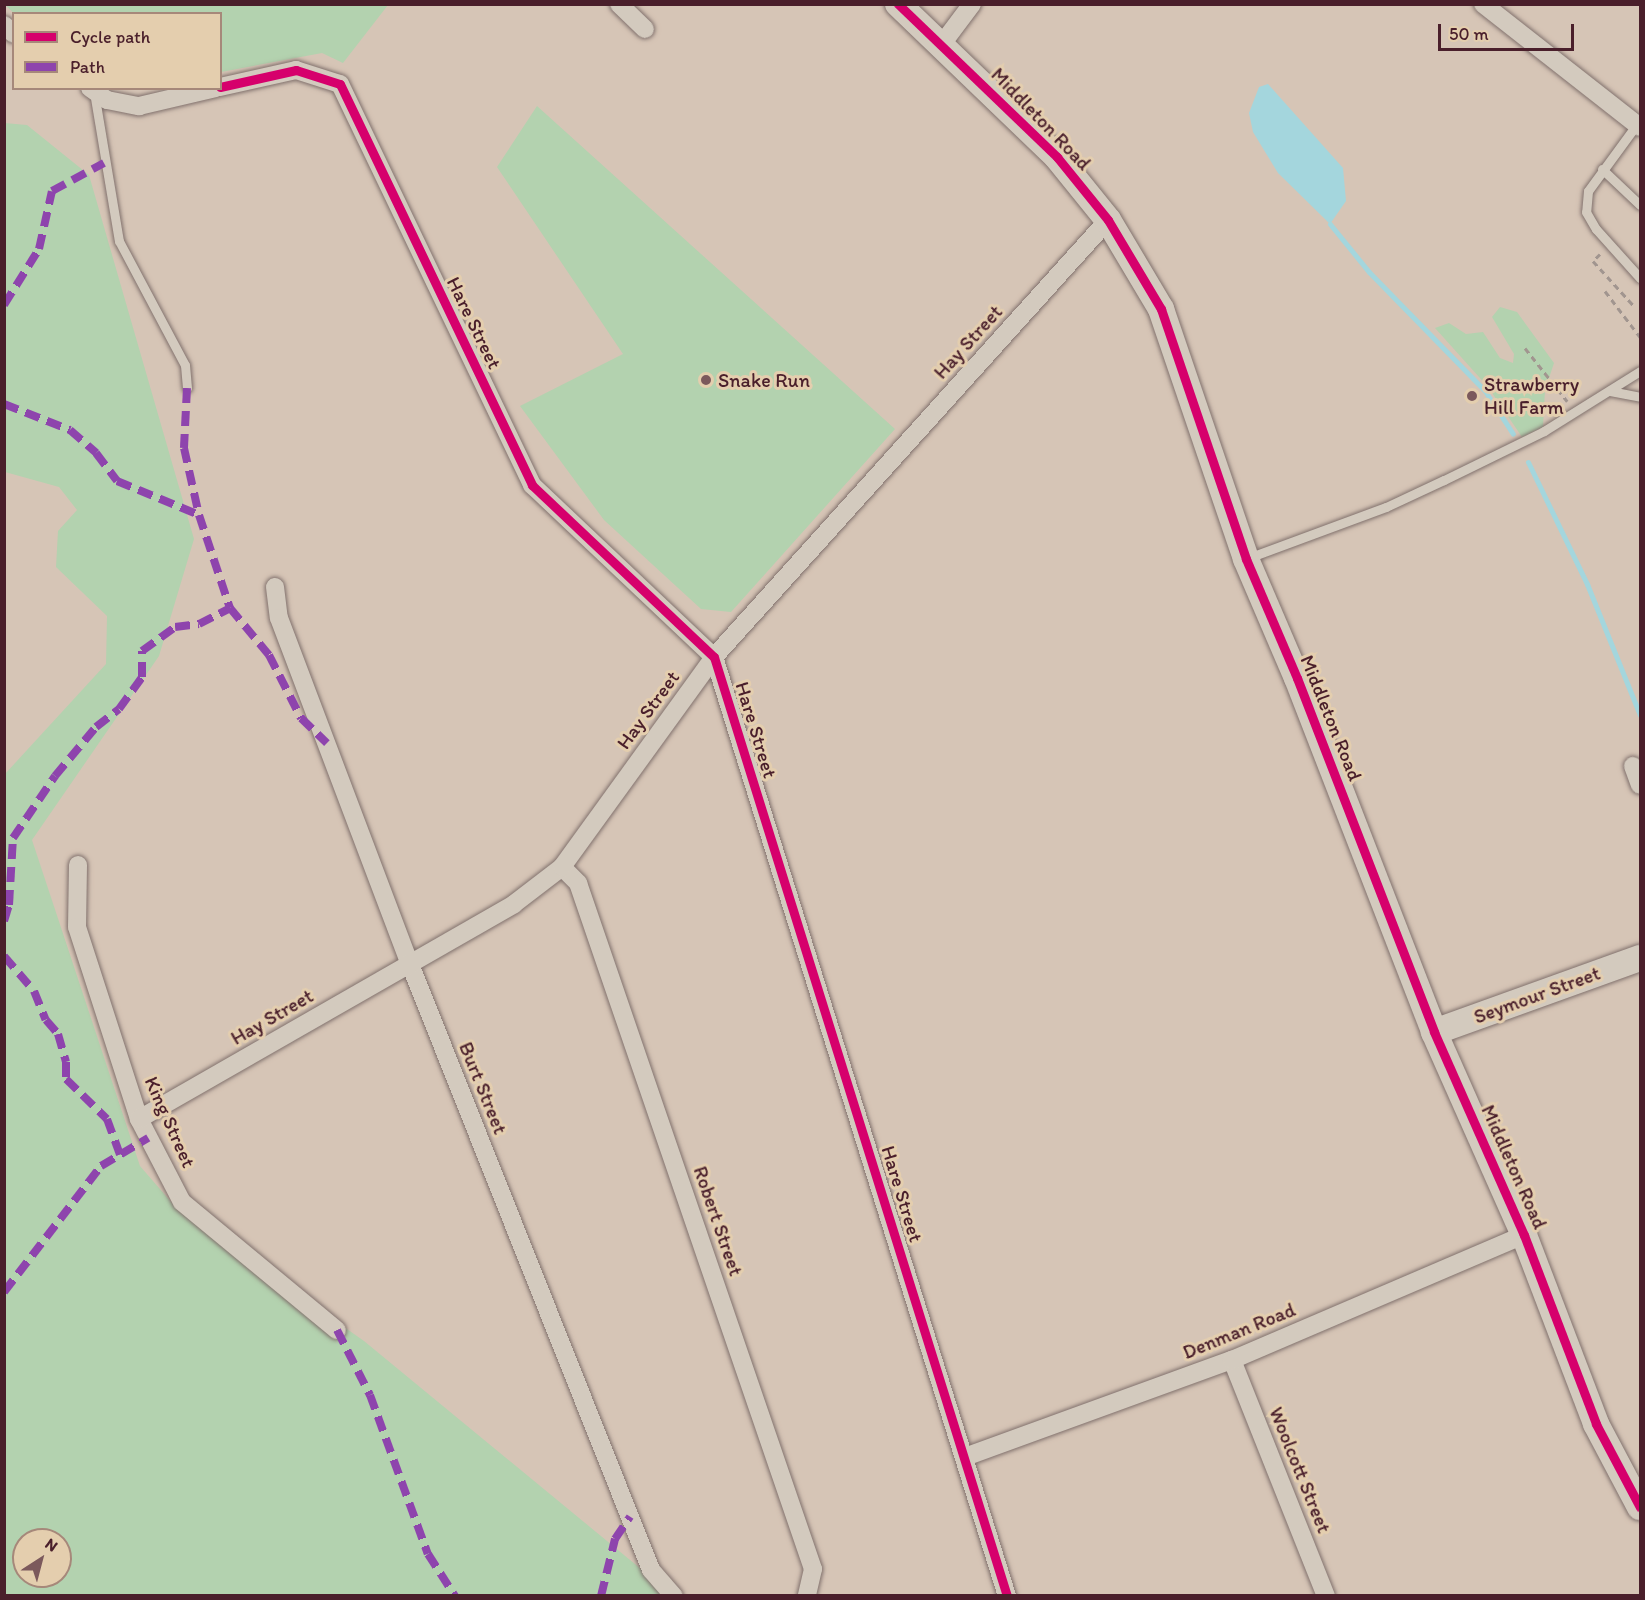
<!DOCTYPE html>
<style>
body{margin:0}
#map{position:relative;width:1645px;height:1600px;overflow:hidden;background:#d6c5b6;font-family:Itim,sans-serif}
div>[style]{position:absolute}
.green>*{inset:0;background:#b3d2af}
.water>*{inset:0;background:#a4d6dd}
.stream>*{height:5px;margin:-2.5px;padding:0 2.5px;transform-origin:2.5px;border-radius:2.5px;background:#a4d6dd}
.path>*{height:3px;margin-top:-1.5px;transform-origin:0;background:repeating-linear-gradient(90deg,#a1958f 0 6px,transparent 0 10.5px)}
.roads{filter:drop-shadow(0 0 2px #81716d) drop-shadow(0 0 2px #81716d)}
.lane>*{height:9px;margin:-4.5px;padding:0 4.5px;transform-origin:4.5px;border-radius:4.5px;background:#d3cabe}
.street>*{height:18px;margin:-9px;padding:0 9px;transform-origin:9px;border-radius:9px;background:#d3cabe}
.secondary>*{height:26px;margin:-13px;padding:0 13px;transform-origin:13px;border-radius:13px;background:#d3cabe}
.quiet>*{height:8px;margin-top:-4px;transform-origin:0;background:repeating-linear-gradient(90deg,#8e44ad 0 15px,transparent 0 23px)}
.cycleway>*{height:9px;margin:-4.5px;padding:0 4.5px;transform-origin:4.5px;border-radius:4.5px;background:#d6006c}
.dots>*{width:16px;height:16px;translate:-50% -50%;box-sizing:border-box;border:3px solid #e4ceae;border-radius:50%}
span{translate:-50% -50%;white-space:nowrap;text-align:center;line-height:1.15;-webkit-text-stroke:6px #e4ceae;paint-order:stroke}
.street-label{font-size:20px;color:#4a1f2b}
.poi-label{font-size:20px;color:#4a1f2b}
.left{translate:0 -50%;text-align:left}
.frame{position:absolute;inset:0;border:6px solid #4a1f2b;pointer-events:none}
.legend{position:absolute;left:12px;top:12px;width:210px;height:78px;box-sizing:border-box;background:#e4ceae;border:2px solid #a6887a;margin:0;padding:8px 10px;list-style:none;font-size:18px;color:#4a1f2b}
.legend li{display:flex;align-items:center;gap:12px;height:30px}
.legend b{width:30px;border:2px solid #a6887a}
.north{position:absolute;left:12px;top:1528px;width:60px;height:60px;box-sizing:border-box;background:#e4ceae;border:2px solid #a6887a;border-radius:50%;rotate:36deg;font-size:16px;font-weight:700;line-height:24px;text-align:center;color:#4a1f2b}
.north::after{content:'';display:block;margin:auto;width:21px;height:27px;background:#7b595c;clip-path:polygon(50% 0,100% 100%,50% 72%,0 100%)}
.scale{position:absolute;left:1438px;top:24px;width:136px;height:27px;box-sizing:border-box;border:3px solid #4a1f2b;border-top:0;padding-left:8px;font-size:18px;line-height:21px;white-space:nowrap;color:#4a1f2b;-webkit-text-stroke:4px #e4ceae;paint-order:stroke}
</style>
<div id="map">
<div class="green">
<div style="clip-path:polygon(5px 5px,388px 5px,343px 63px,322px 53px,221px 72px,220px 14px,15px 14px)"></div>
<div style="clip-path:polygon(537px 106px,895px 429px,731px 612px,701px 609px,604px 520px,520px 406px,623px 354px,497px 167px)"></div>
<div style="clip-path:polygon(evenodd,4px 123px,27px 125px,89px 175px,194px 539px,159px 656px,32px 840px,140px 1166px,179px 1211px,364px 1341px,641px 1569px,665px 1595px,5px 1595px,5px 774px,106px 664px,107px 616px,56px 567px,58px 531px,77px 510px,59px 487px,5px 472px,4px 123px,24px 1540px,60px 1540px,60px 1576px,24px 1576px,24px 1540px)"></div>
<div style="clip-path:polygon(1500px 307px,1517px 312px,1554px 363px,1545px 390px,1543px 427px,1522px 437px,1488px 387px,1435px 328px,1449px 323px,1466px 334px,1483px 332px,1500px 358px,1513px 363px,1514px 354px,1492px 317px)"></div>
</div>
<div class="water">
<div style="clip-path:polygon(1268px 84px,1343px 168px,1346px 201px,1330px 224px,1278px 173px,1253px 132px,1249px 113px,1259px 87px)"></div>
</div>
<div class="stream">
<div style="left:1330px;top:224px;width:62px;rotate:50.9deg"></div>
<div style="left:1369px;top:272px;width:166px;rotate:45.7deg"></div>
<div style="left:1485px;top:391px;width:51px;rotate:56.9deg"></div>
<div style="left:1528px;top:462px;width:136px;rotate:64.2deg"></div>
<div style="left:1587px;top:584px;width:141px;rotate:68deg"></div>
</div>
<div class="path">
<div style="left:1600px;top:254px;width:10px;rotate:135deg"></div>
<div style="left:1593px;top:261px;width:61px;rotate:47.7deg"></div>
<div style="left:1605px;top:291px;width:58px;rotate:52.7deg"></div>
<div style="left:1525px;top:348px;width:68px;rotate:51.6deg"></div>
</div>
<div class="roads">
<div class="lane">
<div style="left:94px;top:92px;width:151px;rotate:80.5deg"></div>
<div style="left:119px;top:241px;width:140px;rotate:62deg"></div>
<div style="left:185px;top:365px;width:23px;rotate:85deg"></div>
<div style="left:1637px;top:124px;width:83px;rotate:126.2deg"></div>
<div style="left:1588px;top:191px;width:21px;rotate:95deg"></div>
<div style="left:1586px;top:212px;width:20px;rotate:60deg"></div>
<div style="left:1596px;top:229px;width:66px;rotate:48.1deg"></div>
<div style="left:1602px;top:169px;width:52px;rotate:43.5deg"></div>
<div style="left:1610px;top:391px;width:31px;rotate:11deg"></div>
<div style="left:1248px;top:558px;width:147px;rotate:-20.3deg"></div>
<div style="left:1386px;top:507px;width:64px;rotate:-25deg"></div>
<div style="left:1444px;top:480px;width:111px;rotate:-26.1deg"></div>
<div style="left:1544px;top:431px;width:113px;rotate:-32deg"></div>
</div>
<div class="street">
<div style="left:619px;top:4px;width:36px;rotate:44deg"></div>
<div style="left:1483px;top:4px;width:199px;rotate:38.1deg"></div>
<div style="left:4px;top:25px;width:13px;rotate:42deg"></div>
<div style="left:942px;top:44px;width:50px;rotate:-53.1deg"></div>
<div style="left:220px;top:87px;width:78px;rotate:-12.6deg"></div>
<div style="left:296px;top:70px;width:46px;rotate:17.7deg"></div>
<div style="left:340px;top:84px;width:445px;rotate:64.4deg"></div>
<div style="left:532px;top:485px;width:250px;rotate:43.4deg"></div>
<div style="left:714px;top:657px;width:984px;rotate:72.67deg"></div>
<div style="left:90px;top:88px;width:21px;rotate:35deg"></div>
<div style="left:107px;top:100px;width:33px;rotate:11deg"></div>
<div style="left:139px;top:106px;width:79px;rotate:-13.2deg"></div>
<div style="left:275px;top:587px;width:31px;rotate:83deg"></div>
<div style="left:279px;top:618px;width:370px;rotate:69.3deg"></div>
<div style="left:410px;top:964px;width:652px;rotate:68.31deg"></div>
<div style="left:651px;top:1570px;width:35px;rotate:49deg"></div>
<div style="left:1633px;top:766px;width:20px;rotate:70deg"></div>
<div style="left:78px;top:865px;width:62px;rotate:90.9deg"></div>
<div style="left:77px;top:927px;width:202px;rotate:72.1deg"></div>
<div style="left:139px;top:1119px;width:93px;rotate:62.6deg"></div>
<div style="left:182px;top:1202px;width:201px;rotate:39.6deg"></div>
<div style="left:562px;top:867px;width:23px;rotate:45deg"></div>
<div style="left:578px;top:883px;width:725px;rotate:71.09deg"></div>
<div style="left:813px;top:1569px;width:28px;rotate:103deg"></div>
<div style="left:139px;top:1119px;width:432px;rotate:-29.8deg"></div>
<div style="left:514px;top:904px;width:61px;rotate:-37.6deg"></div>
<div style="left:562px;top:867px;width:259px;rotate:-54.1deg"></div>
<div style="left:714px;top:657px;width:588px;rotate:-47.96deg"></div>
<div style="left:1232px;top:1360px;width:254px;rotate:68.3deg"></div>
<div style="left:965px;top:1457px;width:284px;rotate:-20deg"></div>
<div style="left:1232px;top:1360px;width:318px;rotate:-23.2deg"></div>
</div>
<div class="secondary">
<div style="left:898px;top:4px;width:221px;rotate:43.9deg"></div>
<div style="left:1057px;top:157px;width:81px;rotate:51deg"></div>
<div style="left:1108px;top:220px;width:104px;rotate:59.2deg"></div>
<div style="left:1161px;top:309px;width:264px;rotate:71.2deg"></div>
<div style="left:1246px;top:559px;width:129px;rotate:66.8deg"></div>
<div style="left:1297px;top:678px;width:380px;rotate:68.8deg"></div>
<div style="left:1434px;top:1032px;width:222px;rotate:66.1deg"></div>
<div style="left:1524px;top:1235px;width:202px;rotate:69.1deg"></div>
<div style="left:1596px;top:1424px;width:94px;rotate:62.1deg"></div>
<div style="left:1434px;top:1032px;width:219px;rotate:-19.8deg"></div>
</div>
</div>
<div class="quiet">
<div style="left:4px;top:305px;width:66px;rotate:-58deg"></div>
<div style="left:39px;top:249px;width:59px;rotate:-77.4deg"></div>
<div style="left:52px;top:191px;width:59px;rotate:-28.3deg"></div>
<div style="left:187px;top:388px;width:60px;rotate:92.9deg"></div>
<div style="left:184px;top:448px;width:69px;rotate:77.4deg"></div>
<div style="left:4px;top:404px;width:71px;rotate:21.5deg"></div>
<div style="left:70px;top:430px;width:35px;rotate:41deg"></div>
<div style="left:96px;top:453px;width:35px;rotate:53deg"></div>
<div style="left:117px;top:481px;width:89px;rotate:22.5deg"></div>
<div style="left:199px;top:515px;width:98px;rotate:71.6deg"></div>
<div style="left:230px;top:608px;width:61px;rotate:50.3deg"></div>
<div style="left:269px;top:655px;width:71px;rotate:63.1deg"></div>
<div style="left:301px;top:718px;width:36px;rotate:44deg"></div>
<div style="left:4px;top:921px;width:17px;rotate:-73deg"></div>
<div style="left:9px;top:905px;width:67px;rotate:-86.6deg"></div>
<div style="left:13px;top:838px;width:75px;rotate:-55.9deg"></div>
<div style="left:55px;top:776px;width:64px;rotate:-50.1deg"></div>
<div style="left:96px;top:727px;width:29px;rotate:-38deg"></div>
<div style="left:119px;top:709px;width:39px;rotate:-54deg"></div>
<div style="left:142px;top:677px;width:26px;rotate:-90deg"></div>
<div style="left:142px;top:651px;width:41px;rotate:-36deg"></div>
<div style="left:175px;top:627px;width:24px;rotate:-7deg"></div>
<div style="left:199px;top:624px;width:35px;rotate:-27deg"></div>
<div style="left:4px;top:956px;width:46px;rotate:49.4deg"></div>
<div style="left:34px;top:991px;width:31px;rotate:68deg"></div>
<div style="left:46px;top:1020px;width:18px;rotate:49deg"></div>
<div style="left:58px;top:1034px;width:29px;rotate:74deg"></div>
<div style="left:66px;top:1062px;width:17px;rotate:90deg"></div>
<div style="left:66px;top:1079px;width:57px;rotate:44.3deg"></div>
<div style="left:107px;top:1119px;width:38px;rotate:70deg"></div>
<div style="left:4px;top:1292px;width:159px;rotate:-52.4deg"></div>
<div style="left:101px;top:1166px;width:55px;rotate:-30.8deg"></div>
<div style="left:337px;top:1330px;width:73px;rotate:63.1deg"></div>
<div style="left:370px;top:1395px;width:169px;rotate:70deg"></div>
<div style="left:428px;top:1554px;width:50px;rotate:57.3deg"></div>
<div style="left:601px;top:1596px;width:59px;rotate:-76.2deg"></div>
<div style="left:615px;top:1539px;width:27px;rotate:-56deg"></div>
</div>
<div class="cycleway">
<div style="left:898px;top:4px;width:221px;rotate:43.9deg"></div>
<div style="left:1057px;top:157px;width:81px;rotate:51deg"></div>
<div style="left:1108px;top:220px;width:104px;rotate:59.2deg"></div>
<div style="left:1161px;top:309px;width:264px;rotate:71.2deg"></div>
<div style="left:1246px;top:559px;width:129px;rotate:66.8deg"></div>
<div style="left:1297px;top:678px;width:380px;rotate:68.8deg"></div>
<div style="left:1434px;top:1032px;width:222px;rotate:66.1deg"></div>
<div style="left:1524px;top:1235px;width:202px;rotate:69.1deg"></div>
<div style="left:1596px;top:1424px;width:94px;rotate:62.1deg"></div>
<div style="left:220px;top:87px;width:78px;rotate:-12.6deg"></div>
<div style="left:296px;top:70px;width:46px;rotate:17.7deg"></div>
<div style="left:340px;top:84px;width:445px;rotate:64.4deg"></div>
<div style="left:532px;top:485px;width:250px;rotate:43.4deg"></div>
<div style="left:714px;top:657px;width:984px;rotate:72.67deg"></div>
</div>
<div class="dots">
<div style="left:706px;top:380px;background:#7b595c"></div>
<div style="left:1472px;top:396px;background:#7b595c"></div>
</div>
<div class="street-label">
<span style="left:1041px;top:119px;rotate:46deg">Middleton Road</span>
<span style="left:474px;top:323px;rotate:64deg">Hare Street</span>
<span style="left:968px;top:342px;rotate:-48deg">Hay Street</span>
<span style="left:648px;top:710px;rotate:-54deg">Hay Street</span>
<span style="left:1331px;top:718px;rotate:68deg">Middleton Road</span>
<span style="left:756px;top:730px;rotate:73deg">Hare Street</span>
<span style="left:1537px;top:995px;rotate:-20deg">Seymour Street</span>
<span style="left:272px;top:1017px;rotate:-30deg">Hay Street</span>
<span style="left:483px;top:1088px;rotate:68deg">Burt Street</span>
<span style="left:170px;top:1122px;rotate:66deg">King Street</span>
<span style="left:1514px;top:1167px;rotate:66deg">Middleton Road</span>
<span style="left:902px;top:1194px;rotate:73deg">Hare Street</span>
<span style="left:718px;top:1221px;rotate:71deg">Robert Street</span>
<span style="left:1239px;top:1331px;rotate:-22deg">Denman Road</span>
<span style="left:1300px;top:1470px;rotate:68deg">Woolcott Street</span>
</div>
<div class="poi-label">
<span class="left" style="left:718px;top:380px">Snake Run</span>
<span class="left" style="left:1484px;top:396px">Strawberry<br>Hill Farm</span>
</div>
<div class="frame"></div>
<ul class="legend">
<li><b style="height:8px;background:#d6006c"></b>Cycle path</li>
<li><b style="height:8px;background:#8e44ad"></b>Path</li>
</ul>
<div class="north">N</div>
<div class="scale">50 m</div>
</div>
